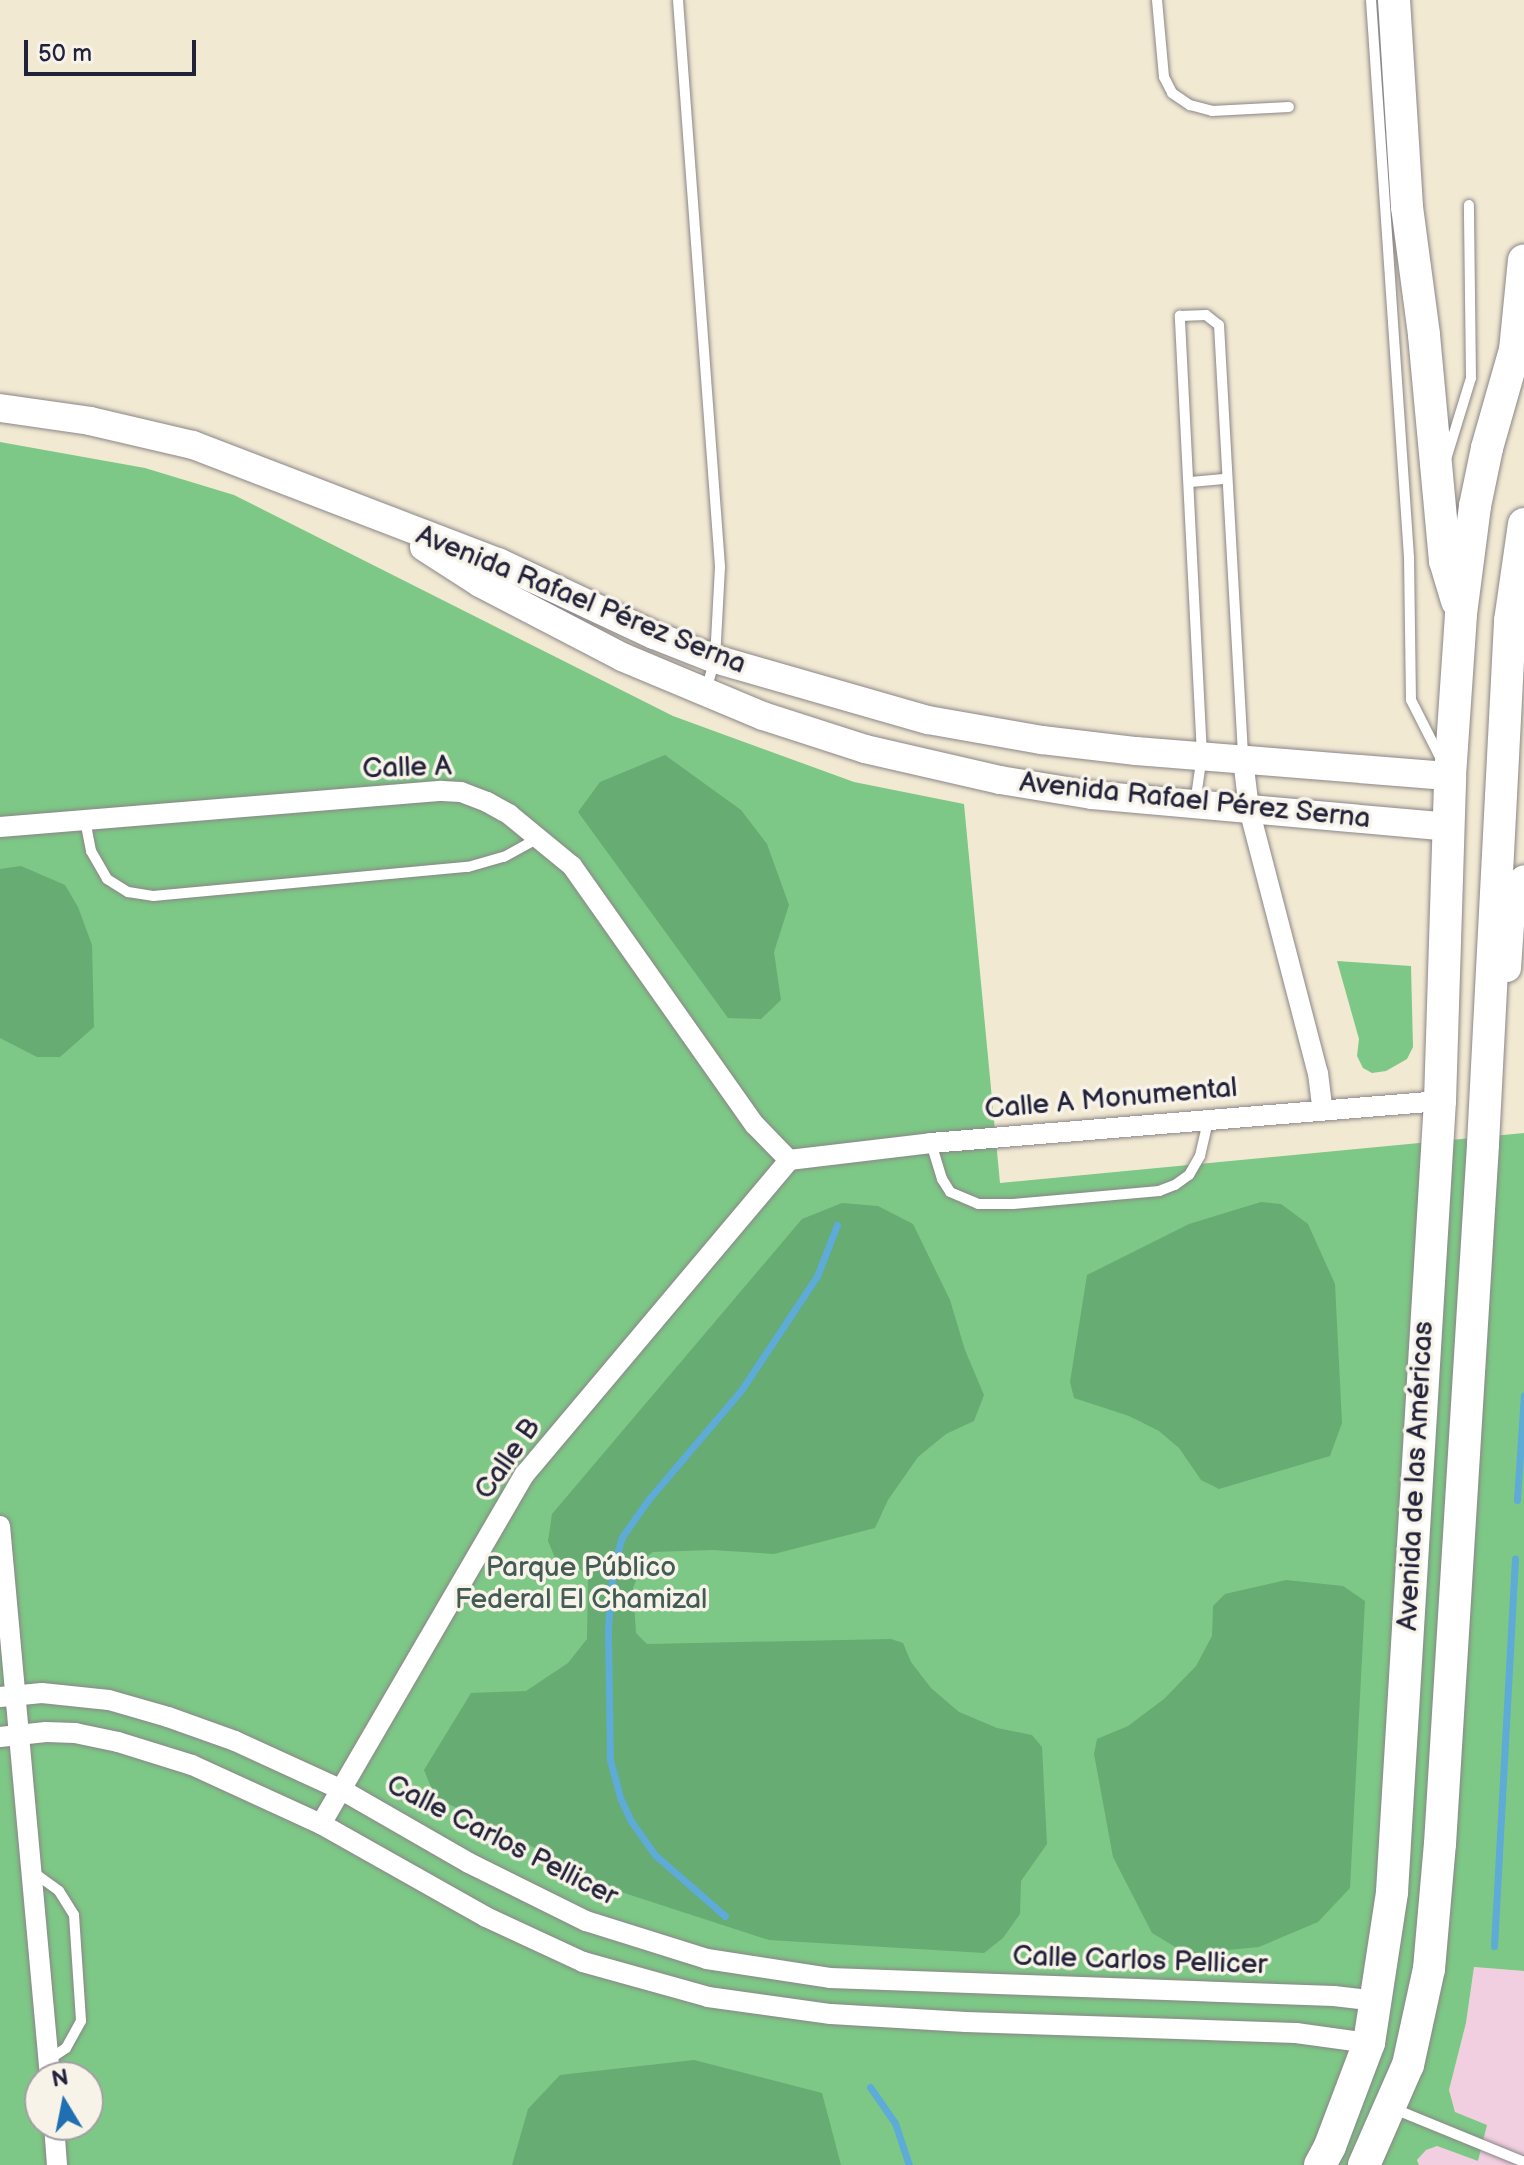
<!DOCTYPE html>
<meta charset="utf-8">
<style>
body{margin:0}
#map{position:relative;width:1524px;height:2165px;overflow:hidden;background:#f2e9d3;font-family:"Balsamiq Sans",sans-serif}
div>[style]{position:absolute}
.built>*{inset:0;background:#f2cfe0}
.green>*{inset:0;background:#7dc886}
.forest>*{inset:0;background:#66ac73}
.stream>*{height:7px;margin:-3.5px;padding:0 3.5px;transform-origin:3.5px;border-radius:3.5px;background:#5dabd6}
.roads{filter:drop-shadow(0 0 2px #8a8687) drop-shadow(0 0 2px #8a8687)}
.service>*{height:10px;margin:-5px;padding:0 5px;transform-origin:5px;border-radius:5px;background:#fff}
.minor>*{height:20px;margin:-10px;padding:0 10px;transform-origin:10px;border-radius:10px;background:#fff}
.secondary>*{height:28px;margin:-14px;padding:0 14px;transform-origin:14px;border-radius:14px;background:#fff}
.trunk>*{height:32px;margin:-16px;padding:0 16px;transform-origin:16px;border-radius:16px;background:#fff}
span{translate:-50% -50%;white-space:nowrap;text-align:center;line-height:1.15;-webkit-text-stroke:7px #f7f3e8;paint-order:stroke}
.street-label{font-size:28px;color:#22223b}
.park-label{font-size:28px;color:#425c55}
.north{position:absolute;left:24px;top:2061px;width:80px;height:80px;box-sizing:border-box;background:#f7f3e8;border:2px solid #a29fa3;border-radius:50%;rotate:350deg;font-size:22px;font-weight:700;line-height:32px;text-align:center;color:#22223b}
.north::after{content:'';display:block;margin:auto;width:28px;height:36px;background:#1f6fb2;clip-path:polygon(50% 0,100% 100%,50% 72%,0 100%)}
.scale{position:absolute;left:24px;top:40px;width:172px;height:36px;box-sizing:border-box;border:4px solid #22223b;border-top:0;padding-left:10px;font-size:24px;line-height:28px;white-space:nowrap;color:#22223b;-webkit-text-stroke:6px #f7f3e8;paint-order:stroke}
</style>
<div id="map">
<div class="built">
<div style="clip-path:polygon(1474px 1967px,1524px 1971px,1524px 2165px,1419px 2165px,1417px 2160px,1426px 2149px,1437px 2146px,1479px 2161px,1450px 2101px,1449px 2090px,1466px 2023px)"></div>
</div>
<div class="green">
<div style="clip-path:polygon(evenodd,0 442px,145px 468px,234px 495px,673px 716px,854px 782px,964px 804px,1000px 1183px,1524px 1133px,1524px 1971px,1474px 1967px,1466px 2023px,1449px 2090px,1455px 2112px,1487px 2125px,1478px 2161px,1437px 2146px,1426px 2150px,1417px 2160px,1419px 2165px,0 2165px,0 442px,40px 2077px,88px 2077px,88px 2125px,40px 2125px,40px 2077px)"></div>
<div style="clip-path:polygon(1337px 961px,1411px 966px,1413px 1047px,1407px 1059px,1386px 1071px,1372px 1073px,1363px 1068px,1357px 1056px,1359px 1039px)"></div>
</div>
<div class="forest">
<div style="clip-path:polygon(665px 755px,741px 810px,767px 844px,789px 905px,774px 952px,781px 1000px,761px 1019px,728px 1018px,578px 812px,600px 782px)"></div>
<div style="clip-path:polygon(21px 866px,65px 885px,78px 907px,92px 945px,94px 1027px,60px 1057px,37px 1057px,0 1038px,0 869px)"></div>
<div style="clip-path:polygon(1261px 1202px,1281px 1204px,1308px 1224px,1335px 1284px,1342px 1423px,1330px 1456px,1219px 1489px,1201px 1480px,1179px 1448px,1159px 1431px,1129px 1416px,1074px 1398px,1070px 1382px,1087px 1275px,1189px 1224px)"></div>
<div style="clip-path:polygon(842px 1203px,878px 1206px,913px 1224px,950px 1300px,965px 1350px,984px 1395px,974px 1421px,946px 1434px,918px 1457px,888px 1500px,875px 1528px,774px 1554px,712px 1550px,653px 1552px,645px 1558px,633px 1588px,636px 1633px,647px 1644px,891px 1639px,903px 1643px,911px 1662px,931px 1688px,959px 1712px,997px 1728px,1032px 1735px,1042px 1747px,1047px 1844px,1021px 1881px,1020px 1914px,1003px 1938px,984px 1953px,769px 1940px,621px 1892px,435px 1797px,424px 1770px,471px 1693px,526px 1691px,568px 1663px,587px 1639px,588px 1577px,577px 1566px,558px 1565px,548px 1541px,552px 1514px,802px 1219px)"></div>
<div style="clip-path:polygon(1286px 1580px,1343px 1586px,1365px 1601px,1350px 1888px,1318px 1922px,1259px 1947px,1187px 1954px,1152px 1933px,1113px 1857px,1094px 1754px,1097px 1739px,1128px 1726px,1164px 1699px,1196px 1666px,1212px 1636px,1213px 1606px,1225px 1594px)"></div>
<div style="clip-path:polygon(694px 2060px,822px 2093px,841px 2165px,512px 2165px,528px 2109px,560px 2075px)"></div>
</div>
<div class="stream">
<div style="left:1517px;top:1500px;width:105px;rotate:-86.2deg"></div>
<div style="left:725px;top:1916px;width:93px;rotate:-138.9deg"></div>
<div style="left:655px;top:1855px;width:42px;rotate:-125.2deg"></div>
<div style="left:631px;top:1821px;width:26px;rotate:-115deg"></div>
<div style="left:620px;top:1797px;width:38px;rotate:-105deg"></div>
<div style="left:610px;top:1760px;width:133px;rotate:-90.9deg"></div>
<div style="left:608px;top:1627px;width:59px;rotate:-85.2deg"></div>
<div style="left:613px;top:1568px;width:32px;rotate:-74deg"></div>
<div style="left:622px;top:1537px;width:45px;rotate:-54.9deg"></div>
<div style="left:648px;top:1500px;width:145px;rotate:-49.7deg"></div>
<div style="left:742px;top:1389px;width:136px;rotate:-56.4deg"></div>
<div style="left:817px;top:1276px;width:55px;rotate:-68.6deg"></div>
<div style="left:1494px;top:1946px;width:388px;rotate:-86.9deg"></div>
<div style="left:870px;top:2087px;width:44px;rotate:55.2deg"></div>
<div style="left:895px;top:2123px;width:44px;rotate:71.6deg"></div>
</div>
<div class="roads">
<div class="service">
<div style="left:678px;top:0;width:569px;rotate:85.76deg"></div>
<div style="left:720px;top:567px;width:92px;rotate:93.1deg"></div>
<div style="left:715px;top:659px;width:33px;rotate:106deg"></div>
<div style="left:1157px;top:0;width:77px;rotate:84.8deg"></div>
<div style="left:1164px;top:77px;width:18px;rotate:63deg"></div>
<div style="left:1172px;top:93px;width:22px;rotate:34deg"></div>
<div style="left:1190px;top:105px;width:23px;rotate:15deg"></div>
<div style="left:1212px;top:111px;width:77px;rotate:-3deg"></div>
<div style="left:1371px;top:0;width:558px;rotate:86.1deg"></div>
<div style="left:1409px;top:557px;width:143px;rotate:89.2deg"></div>
<div style="left:1411px;top:700px;width:68px;rotate:63.1deg"></div>
<div style="left:1447px;top:456px;width:82px;rotate:-72.9deg"></div>
<div style="left:1471px;top:378px;width:173px;rotate:-90.7deg"></div>
<div style="left:1190px;top:482px;width:37px;rotate:-5deg"></div>
<div style="left:1195px;top:804px;width:49px;rotate:-81.9deg"></div>
<div style="left:1202px;top:755px;width:440px;rotate:-92.9deg"></div>
<div style="left:1180px;top:316px;width:26px;rotate:-2deg"></div>
<div style="left:1206px;top:315px;width:16px;rotate:38deg"></div>
<div style="left:1219px;top:325px;width:433px;rotate:86.8deg"></div>
<div style="left:85px;top:820px;width:32px;rotate:79deg"></div>
<div style="left:91px;top:851px;width:32px;rotate:60deg"></div>
<div style="left:107px;top:879px;width:25px;rotate:32deg"></div>
<div style="left:128px;top:892px;width:25px;rotate:9deg"></div>
<div style="left:153px;top:896px;width:316px;rotate:-5.3deg"></div>
<div style="left:468px;top:867px;width:37px;rotate:-16deg"></div>
<div style="left:504px;top:857px;width:39px;rotate:-29deg"></div>
<div style="left:931px;top:1143px;width:38px;rotate:73deg"></div>
<div style="left:942px;top:1179px;width:15px;rotate:58deg"></div>
<div style="left:950px;top:1192px;width:30px;rotate:23deg"></div>
<div style="left:978px;top:1204px;width:35px"></div>
<div style="left:1013px;top:1204px;width:147px;rotate:-5.1deg"></div>
<div style="left:1159px;top:1191px;width:17px;rotate:-21deg"></div>
<div style="left:1175px;top:1185px;width:17px;rotate:-36deg"></div>
<div style="left:1189px;top:1175px;width:22px;rotate:-60deg"></div>
<div style="left:1200px;top:1156px;width:36px;rotate:-77deg"></div>
<div style="left:33px;top:1872px;width:32px;rotate:36deg"></div>
<div style="left:59px;top:1891px;width:28px;rotate:58deg"></div>
<div style="left:74px;top:1915px;width:106px;rotate:86.2deg"></div>
<div style="left:81px;top:2021px;width:31px;rotate:119deg"></div>
<div style="left:66px;top:2048px;width:22px;rotate:146deg"></div>
<div style="left:1392px;top:2108px;width:143px;rotate:22.2deg"></div>
</div>
<div class="minor">
<div style="left:1243px;top:759px;width:50px;rotate:83.2deg"></div>
<div style="left:1249px;top:809px;width:273px;rotate:75.4deg"></div>
<div style="left:1318px;top:1073px;width:35px;rotate:83deg"></div>
<div style="left:0;top:827px;width:443px;rotate:-4.7deg"></div>
<div style="left:442px;top:791px;width:19px;rotate:3deg"></div>
<div style="left:461px;top:792px;width:28px;rotate:21deg"></div>
<div style="left:487px;top:802px;width:26px;rotate:29deg"></div>
<div style="left:510px;top:815px;width:80px;rotate:39.4deg"></div>
<div style="left:572px;top:866px;width:317px;rotate:54.8deg"></div>
<div style="left:755px;top:1125px;width:49px;rotate:45.8deg"></div>
<div style="left:789px;top:1160px;width:143px;rotate:-6.8deg"></div>
<div style="left:931px;top:1143px;width:511px;rotate:-4.72deg"></div>
<div style="left:0;top:1526px;width:553px;rotate:84.81deg"></div>
<div style="left:0;top:1697px;width:42px;rotate:-5.4deg"></div>
<div style="left:42px;top:1693px;width:67px;rotate:6deg"></div>
<div style="left:109px;top:1700px;width:61px;rotate:16.1deg"></div>
<div style="left:168px;top:1717px;width:71px;rotate:19.7deg"></div>
<div style="left:235px;top:1741px;width:118px;rotate:24.6deg"></div>
<div style="left:342px;top:1790px;width:146px;rotate:29.9deg"></div>
<div style="left:469px;top:1863px;width:131px;rotate:26.4deg"></div>
<div style="left:586px;top:1921px;width:127px;rotate:17.4deg"></div>
<div style="left:707px;top:1959px;width:124px;rotate:8.8deg"></div>
<div style="left:830px;top:1978px;width:504px;rotate:2.05deg"></div>
<div style="left:1334px;top:1996px;width:43px;rotate:6.6deg"></div>
<div style="left:0;top:1737px;width:46px;rotate:-6.2deg"></div>
<div style="left:46px;top:1732px;width:29px;rotate:2deg"></div>
<div style="left:75px;top:1733px;width:44px;rotate:11.8deg"></div>
<div style="left:118px;top:1742px;width:77px;rotate:17.3deg"></div>
<div style="left:192px;top:1765px;width:142px;rotate:24.6deg"></div>
<div style="left:321px;top:1824px;width:189px;rotate:29.4deg"></div>
<div style="left:486px;top:1917px;width:107px;rotate:24.9deg"></div>
<div style="left:583px;top:1962px;width:130px;rotate:15.6deg"></div>
<div style="left:708px;top:1997px;width:124px;rotate:7.9deg"></div>
<div style="left:831px;top:2014px;width:135px;rotate:3.4deg"></div>
<div style="left:966px;top:2022px;width:330px;rotate:1.9deg"></div>
<div style="left:1296px;top:2033px;width:74px;rotate:7.8deg"></div>
<div style="left:321px;top:1824px;width:405px;rotate:-59.8deg"></div>
<div style="left:525px;top:1474px;width:410px;rotate:-49.9deg"></div>
<div style="left:54px;top:2125px;width:40px;rotate:85.7deg"></div>
</div>
<div class="secondary">
<div style="left:0;top:408px;width:91px;rotate:8.2deg"></div>
<div style="left:90px;top:421px;width:106px;rotate:13.1deg"></div>
<div style="left:193px;top:445px;width:327px;rotate:21deg"></div>
<div style="left:498px;top:562px;width:172px;rotate:25.1deg"></div>
<div style="left:654px;top:635px;width:66px;rotate:21.5deg"></div>
<div style="left:715px;top:659px;width:222px;rotate:16deg"></div>
<div style="left:928px;top:720px;width:116px;rotate:10deg"></div>
<div style="left:1042px;top:740px;width:95px;rotate:6.7deg"></div>
<div style="left:1136px;top:751px;width:315px;rotate:4.6deg"></div>
<div style="left:424px;top:547px;width:67px;rotate:32.7deg"></div>
<div style="left:480px;top:583px;width:160px;rotate:27.5deg"></div>
<div style="left:622px;top:657px;width:153px;rotate:22.7deg"></div>
<div style="left:763px;top:716px;width:107px;rotate:17.9deg"></div>
<div style="left:865px;top:749px;width:139px;rotate:12.9deg"></div>
<div style="left:1000px;top:780px;width:93px;rotate:9.3deg"></div>
<div style="left:1092px;top:795px;width:357px;rotate:5.1deg"></div>
<div style="left:1507px;top:968px;width:57px;rotate:-86deg"></div>
<div style="left:1511px;top:911px;width:20px;rotate:-75deg"></div>
<div style="left:1516px;top:892px;width:15px;rotate:-58deg"></div>
</div>
<div class="trunk">
<div style="left:1394px;top:0;width:207px;rotate:86.4deg"></div>
<div style="left:1407px;top:207px;width:129px;rotate:82.4deg"></div>
<div style="left:1424px;top:335px;width:227px;rotate:84.7deg"></div>
<div style="left:1445px;top:561px;width:42px;rotate:73.3deg"></div>
<div style="left:1320px;top:2165px;width:21px;rotate:-62deg"></div>
<div style="left:1330px;top:2146px;width:110px;rotate:-69.3deg"></div>
<div style="left:1369px;top:2043px;width:153px;rotate:-81.3deg"></div>
<div style="left:1392px;top:1892px;width:792px;rotate:-86.53deg"></div>
<div style="left:1440px;top:1101px;width:325px;rotate:-88.2deg"></div>
<div style="left:1450px;top:776px;width:162px;rotate:-86.1deg"></div>
<div style="left:1461px;top:614px;width:109px;rotate:-82.6deg"></div>
<div style="left:1475px;top:506px;width:59px;rotate:-78.3deg"></div>
<div style="left:1487px;top:448px;width:102px;rotate:-74.1deg"></div>
<div style="left:1515px;top:350px;width:90px;rotate:-84.3deg"></div>
<div style="left:1364px;top:2165px;width:109px;rotate:-66.3deg"></div>
<div style="left:1408px;top:2065px;width:98px;rotate:-77.7deg"></div>
<div style="left:1429px;top:1969px;width:125px;rotate:-85deg"></div>
<div style="left:1440px;top:1844px;width:701px;rotate:-86.48deg"></div>
<div style="left:1483px;top:1144px;width:524px;rotate:-87.04deg"></div>
<div style="left:1510px;top:621px;width:98px;rotate:-81.8deg"></div>
</div>
</div>
<div class="street-label">
<span style="left:581px;top:600px;rotate:22deg">Avenida Rafael Pérez Serna</span>
<span style="left:407px;top:768px;rotate:-2deg">Calle A</span>
<span style="left:1195px;top:801px;rotate:6deg">Avenida Rafael Pérez Serna</span>
<span style="left:1111px;top:1099px;rotate:-5deg">Calle A Monumental</span>
<span style="left:508px;top:1459px;rotate:-55deg">Calle B</span>
<span style="left:1416px;top:1476px;rotate:-87deg">Avenida de las Américas</span>
<span style="left:502px;top:1841px;rotate:27deg">Calle Carlos Pellicer</span>
<span style="left:1140px;top:1961px;rotate:2deg">Calle Carlos Pellicer</span>
</div>
<div class="park-label">
<span style="left:581px;top:1584px">Parque Público<br>Federal El Chamizal</span>
</div>
<div class="north">N</div>
<div class="scale">50 m</div>
</div>
